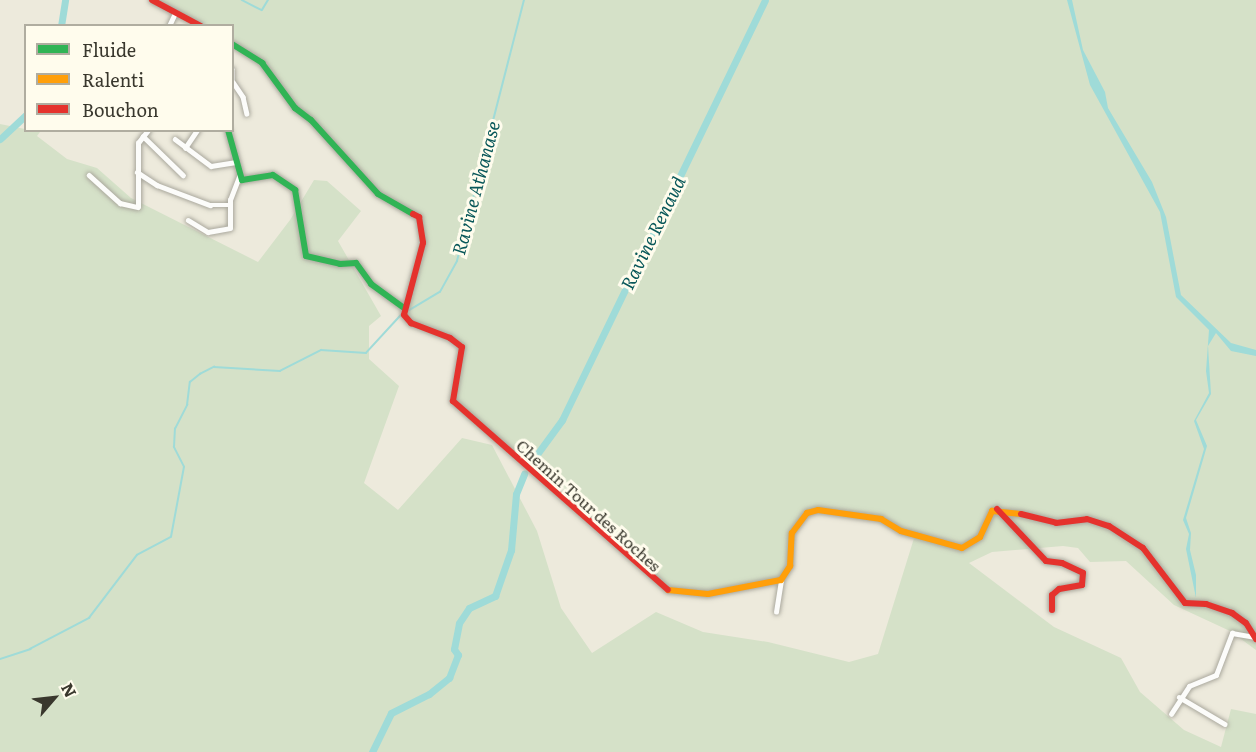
<!DOCTYPE html>
<style>
body{margin:0}
#map{position:relative;width:1256px;height:752px;overflow:hidden;background:#edeadc;font-family:Literata,serif}
div>[style]{position:absolute}
.green>*{inset:0;background:#d5e1c8}
.water>*{inset:0;background:#9fdbd8}
.stream>*{height:1.5px;margin:-0.75px;padding:0 0.75px;transform-origin:0.75px;border-radius:0.75px;background:#9fdbd8}
.river>*{height:7px;margin:-3.5px;padding:0 3.5px;transform-origin:3.5px;border-radius:3.5px;background:#9fdbd8}
.roads{filter:drop-shadow(0 0 2px #aaa89d) drop-shadow(0 0 2px #aaa89d)}
.street>*{height:4.5px;margin:-2.25px;padding:0 2.25px;transform-origin:2.25px;border-radius:2.25px;background:#fcfcfa}
.fast>*{height:6px;margin:-3px;padding:0 3px;transform-origin:3px;border-radius:3px;background:#30b455}
.slow>*{height:6px;margin:-3px;padding:0 3px;transform-origin:3px;border-radius:3px;background:#ff9f0a}
.jam>*{height:6px;margin:-3px;padding:0 3px;transform-origin:3px;border-radius:3px;background:#e5322d}
span{translate:-50% -50%;white-space:nowrap;text-align:center;line-height:1.15;-webkit-text-stroke:6px #fffced;paint-order:stroke}
.street-label{font-size:16px;color:#39372d}
.water-label{font-size:18px;color:#085759;font-style:italic}
.legend{position:absolute;left:24px;top:24px;width:210px;height:108px;box-sizing:border-box;background:#fffced;border:2px solid #b0ada0;margin:0;padding:8px 10px;list-style:none;font-size:18px;color:#39372d}
.legend li{display:flex;align-items:center;gap:12px;height:30px}
.legend b{width:30px;border:2px solid #b0ada0}
.north{position:absolute;left:24px;top:668px;width:60px;height:60px;-webkit-text-stroke:4px #fffced;paint-order:stroke;rotate:62deg;font-size:16px;font-weight:700;line-height:24px;text-align:center;color:#39372d}
.north::after{content:'';display:block;margin:auto;width:21px;height:27px;background:#39372d;clip-path:polygon(50% 0,100% 100%,50% 72%,0 100%)}
</style>
<div id="map">
<div class="green">
<div style="clip-path:polygon(152px 0,1256px 0,1256px 650px,1230px 631px,1174px 605px,1126px 561px,1090px 562px,1078px 548px,1063px 546px,992px 552px,969px 563px,1054px 627px,1121px 658px,1140px 692px,1184px 730px,1221px 747px,1231px 709px,1256px 714px,1256px 752px,0 752px,0 124px,40px 132px,37px 136px,67px 159px,97px 168px,131px 198px,258px 262px,290px 220px,314px 180px,327px 181px,361px 211px,338px 241px,381px 316px,369px 326px,369px 359px,399px 386px,364px 483px,398px 510px,462px 438px,492px 445px,537px 531px,561px 608px,592px 653px,656px 612px,703px 632px,768px 642px,849px 662px,878px 654px,915px 535px,892px 524px,831px 509px,807px 513px,792px 533px,790px 566px,781px 580px,719px 593px,664px 589px,457px 404px,452px 395px,464px 350px,456px 341px,418px 327px,404px 315px,423px 243px,419px 217px,385px 200px,295px 108px,266px 68px,233px 44px,232px 26px,201px 25px)"></div>
</div>
<div class="water">
<div style="clip-path:polygon(1067px 0,1072px 0,1083px 50px,1105px 92px,1108px 108px,1152px 182px,1166px 217px,1181px 295px,1231px 343px,1256px 350px,1256px 356px,1231px 351px,1216px 333px,1208px 346px,1211px 394px,1196px 420px,1207px 446px,1186px 518px,1191px 533px,1190px 550px,1196px 575px,1196px 598px,1186px 549px,1189px 534px,1183px 520px,1204px 449px,1194px 421px,1209px 393px,1206px 371px,1209px 330px,1176px 297px,1160px 212px,1090px 85px)"></div>
</div>
<div class="stream">
<div style="left:242px;top:0;width:22px;rotate:27deg"></div>
<div style="left:262px;top:10px;width:12px;rotate:-59deg"></div>
<div style="left:408px;top:311px;width:37px;rotate:-31deg"></div>
<div style="left:440px;top:292px;width:35px;rotate:-61deg"></div>
<div style="left:457px;top:261px;width:269px;rotate:-75.6deg"></div>
<div style="left:0;top:659px;width:32px;rotate:-18deg"></div>
<div style="left:30px;top:649px;width:67px;rotate:-27.7deg"></div>
<div style="left:89px;top:618px;width:79px;rotate:-52.7deg"></div>
<div style="left:137px;top:555px;width:38px;rotate:-28deg"></div>
<div style="left:171px;top:537px;width:71px;rotate:-79.5deg"></div>
<div style="left:184px;top:467px;width:22px;rotate:-117deg"></div>
<div style="left:174px;top:447px;width:18px;rotate:-87deg"></div>
<div style="left:175px;top:429px;width:27px;rotate:-63deg"></div>
<div style="left:187px;top:405px;width:23px;rotate:-83deg"></div>
<div style="left:190px;top:382px;width:13px;rotate:-39deg"></div>
<div style="left:200px;top:374px;width:16px;rotate:-27deg"></div>
<div style="left:214px;top:367px;width:66px;rotate:3.5deg"></div>
<div style="left:280px;top:371px;width:46px;rotate:-27.1deg"></div>
<div style="left:321px;top:350px;width:45px;rotate:3.8deg"></div>
<div style="left:366px;top:353px;width:52px;rotate:-47.4deg"></div>
</div>
<div class="river">
<div style="left:61px;top:26px;width:26px;rotate:-81deg"></div>
<div style="left:0;top:139px;width:35px;rotate:-43deg"></div>
<div style="left:532px;top:461px;width:51px;rotate:-53.8deg"></div>
<div style="left:562px;top:420px;width:466px;rotate:-64.2deg"></div>
<div style="left:372px;top:752px;width:43px;rotate:-64deg"></div>
<div style="left:391px;top:713px;width:42px;rotate:-26.6deg"></div>
<div style="left:429px;top:694px;width:26px;rotate:-39deg"></div>
<div style="left:449px;top:678px;width:25px;rotate:-69deg"></div>
<div style="left:458px;top:655px;width:7px;rotate:-124deg"></div>
<div style="left:454px;top:649px;width:26px;rotate:-79deg"></div>
<div style="left:459px;top:623px;width:18px;rotate:-56deg"></div>
<div style="left:469px;top:608px;width:29px;rotate:-25deg"></div>
<div style="left:495px;top:596px;width:49px;rotate:-70.8deg"></div>
<div style="left:511px;top:550px;width:56px;rotate:-84.9deg"></div>
<div style="left:516px;top:494px;width:22px;rotate:-68deg"></div>
</div>
<div class="roads">
<div class="street">
<div style="left:169px;top:26px;width:14px;rotate:-65deg"></div>
<div style="left:232px;top:69px;width:13px;rotate:90deg"></div>
<div style="left:233px;top:82px;width:18px;rotate:56deg"></div>
<div style="left:243px;top:97px;width:17px;rotate:77deg"></div>
<div style="left:143px;top:136px;width:56px;rotate:44.3deg"></div>
<div style="left:175px;top:139px;width:45px;rotate:36.9deg"></div>
<div style="left:211px;top:166px;width:25px;rotate:-9deg"></div>
<div style="left:185px;top:148px;width:22px;rotate:-56deg"></div>
<div style="left:137px;top:172px;width:24px;rotate:33deg"></div>
<div style="left:157px;top:185px;width:57px;rotate:20.7deg"></div>
<div style="left:210px;top:205px;width:19px"></div>
<div style="left:89px;top:175px;width:42px;rotate:42.1deg"></div>
<div style="left:120px;top:203px;width:18px;rotate:13deg"></div>
<div style="left:138px;top:207px;width:64px;rotate:-90deg"></div>
<div style="left:138px;top:143px;width:16px;rotate:-52deg"></div>
<div style="left:188px;top:220px;width:23px;rotate:31deg"></div>
<div style="left:208px;top:232px;width:22px;rotate:-10deg"></div>
<div style="left:230px;top:228px;width:28px;rotate:-90deg"></div>
<div style="left:230px;top:200px;width:25px;rotate:-69deg"></div>
<div style="left:776px;top:612px;width:32px;rotate:-81deg"></div>
<div style="left:1179px;top:697px;width:53px;rotate:30.4deg"></div>
<div style="left:1171px;top:714px;width:33px;rotate:-57deg"></div>
<div style="left:1189px;top:686px;width:29px;rotate:-22deg"></div>
<div style="left:1216px;top:675px;width:45px;rotate:-69.1deg"></div>
<div style="left:1232px;top:633px;width:22px;rotate:10deg"></div>
</div>
<div class="fast">
<div style="left:232px;top:44px;width:36px;rotate:32deg"></div>
<div style="left:262px;top:63px;width:56px;rotate:53.7deg"></div>
<div style="left:295px;top:108px;width:20px;rotate:37deg"></div>
<div style="left:311px;top:120px;width:100px;rotate:47.8deg"></div>
<div style="left:378px;top:194px;width:40px;rotate:29.7deg"></div>
<div style="left:228px;top:130px;width:52px;rotate:74.4deg"></div>
<div style="left:242px;top:180px;width:31px;rotate:-9deg"></div>
<div style="left:273px;top:175px;width:27px;rotate:34deg"></div>
<div style="left:295px;top:190px;width:67px;rotate:80.5deg"></div>
<div style="left:306px;top:256px;width:35px;rotate:13deg"></div>
<div style="left:340px;top:264px;width:16px;rotate:-4deg"></div>
<div style="left:356px;top:263px;width:26px;rotate:54deg"></div>
<div style="left:371px;top:284px;width:41px;rotate:36deg"></div>
</div>
<div class="slow">
<div style="left:668px;top:590px;width:40px;rotate:5.7deg"></div>
<div style="left:708px;top:594px;width:74px;rotate:-10.9deg"></div>
<div style="left:781px;top:580px;width:17px;rotate:-57deg"></div>
<div style="left:790px;top:566px;width:33px;rotate:-87deg"></div>
<div style="left:792px;top:533px;width:25px;rotate:-53deg"></div>
<div style="left:807px;top:513px;width:11px;rotate:-15deg"></div>
<div style="left:818px;top:510px;width:64px;rotate:8.1deg"></div>
<div style="left:881px;top:519px;width:23px;rotate:31deg"></div>
<div style="left:901px;top:531px;width:63px;rotate:15.6deg"></div>
<div style="left:962px;top:548px;width:21px;rotate:-31deg"></div>
<div style="left:980px;top:537px;width:29px;rotate:-65deg"></div>
<div style="left:992px;top:511px;width:29px;rotate:6deg"></div>
</div>
<div class="jam">
<div style="left:152px;top:0;width:55px;rotate:28deg"></div>
<div style="left:413px;top:214px;width:7px;rotate:27deg"></div>
<div style="left:419px;top:217px;width:26px;rotate:81deg"></div>
<div style="left:423px;top:243px;width:74px;rotate:104.8deg"></div>
<div style="left:404px;top:315px;width:11px;rotate:49deg"></div>
<div style="left:411px;top:323px;width:42px;rotate:21deg"></div>
<div style="left:450px;top:338px;width:15px;rotate:37deg"></div>
<div style="left:462px;top:347px;width:55px;rotate:99.5deg"></div>
<div style="left:453px;top:401px;width:286px;rotate:41.3deg"></div>
<div style="left:997px;top:509px;width:71px;rotate:46.7deg"></div>
<div style="left:1046px;top:561px;width:16px;rotate:7deg"></div>
<div style="left:1062px;top:563px;width:23px;rotate:25deg"></div>
<div style="left:1083px;top:573px;width:12px;rotate:95deg"></div>
<div style="left:1082px;top:585px;width:23px;rotate:170deg"></div>
<div style="left:1059px;top:589px;width:9px;rotate:139deg"></div>
<div style="left:1052px;top:595px;width:15px;rotate:90deg"></div>
<div style="left:1021px;top:514px;width:36px;rotate:14deg"></div>
<div style="left:1056px;top:523px;width:31px;rotate:-7deg"></div>
<div style="left:1087px;top:519px;width:23px;rotate:18deg"></div>
<div style="left:1109px;top:526px;width:40px;rotate:32.9deg"></div>
<div style="left:1143px;top:548px;width:69px;rotate:52.6deg"></div>
<div style="left:1185px;top:603px;width:21px;rotate:3deg"></div>
<div style="left:1206px;top:604px;width:28px;rotate:19deg"></div>
<div style="left:1232px;top:613px;width:17px;rotate:36deg"></div>
<div style="left:1246px;top:623px;width:19px;rotate:58deg"></div>
</div>
</div>
<div class="street-label">
<span style="left:589px;top:505px;rotate:42deg">Chemin Tour des Roches</span>
</div>
<div class="water-label">
<span style="left:476px;top:188px;rotate:-75deg">Ravine Athanase</span>
<span style="left:653px;top:233px;rotate:-64deg">Ravine Renaud</span>
</div>
<ul class="legend">
<li><b style="height:8px;background:#30b455"></b>Fluide</li>
<li><b style="height:8px;background:#ff9f0a"></b>Ralenti</li>
<li><b style="height:8px;background:#e5322d"></b>Bouchon</li>
</ul>
<div class="north">N</div>
</div>
